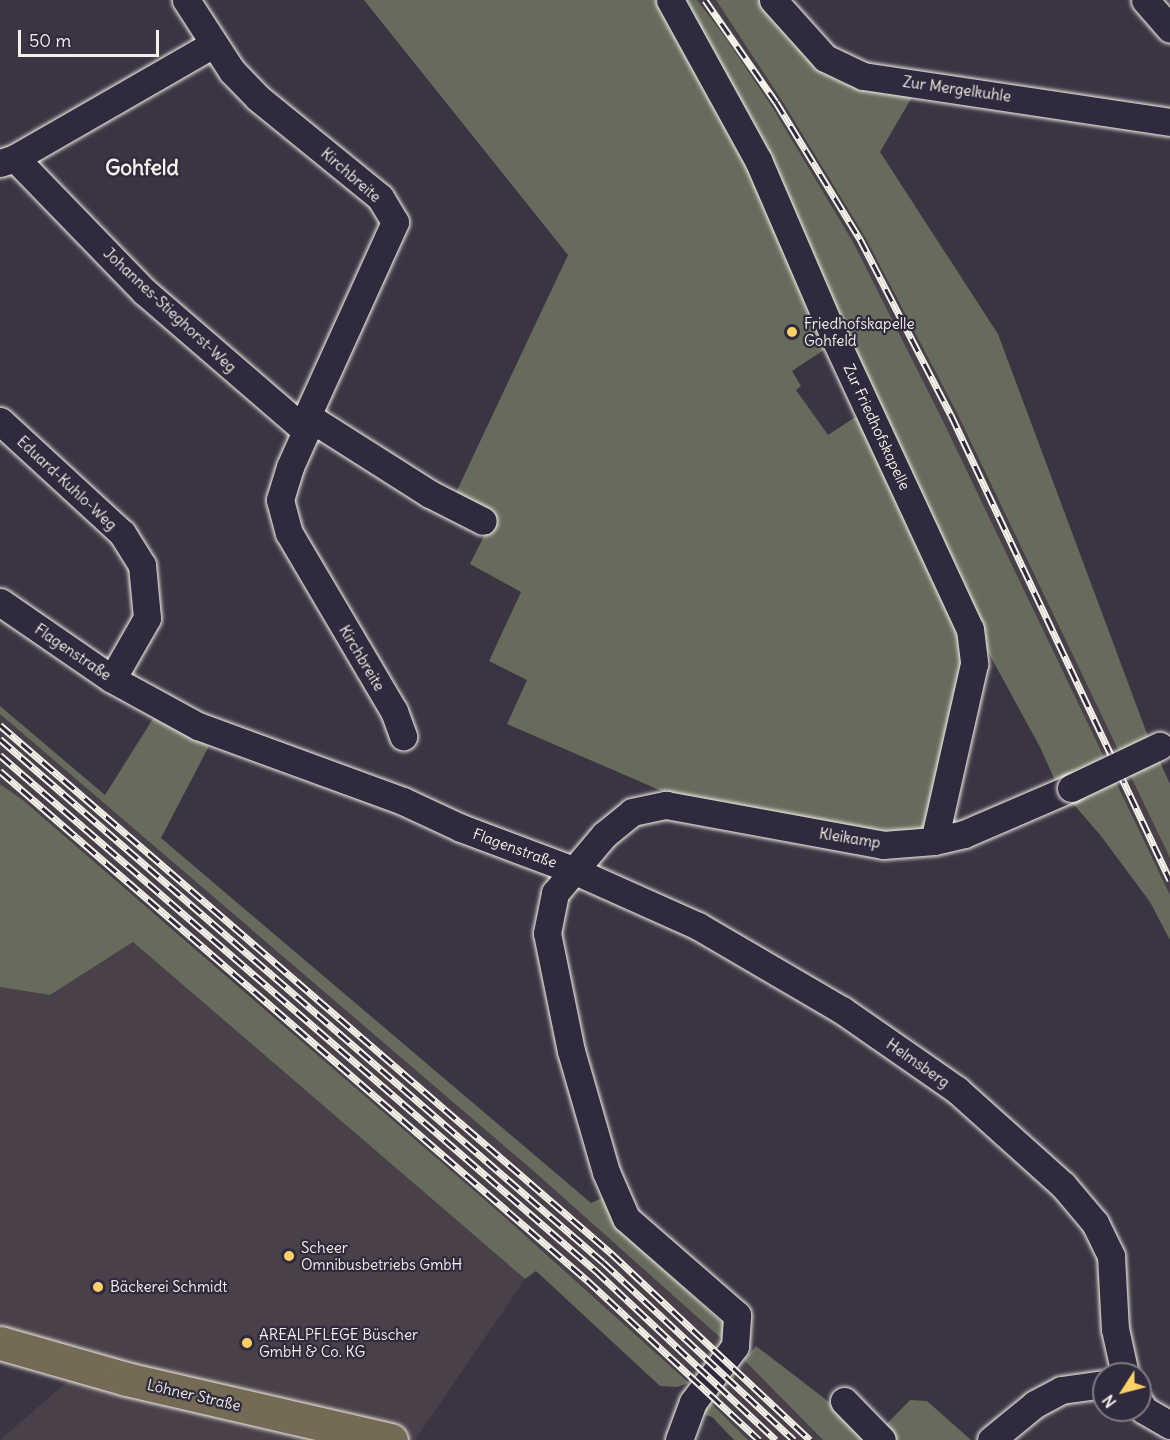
<!DOCTYPE html>
<meta charset="utf-8">
<style>
body{margin:0}
#map{position:relative;width:1170px;height:1440px;overflow:hidden;background:#3b3442;font-family:Delius,sans-serif}
div>[style]{position:absolute}
.built>*{inset:0;background:#494049}
.green>*{inset:0;background:#676b5c}
.roads{filter:drop-shadow(0 0 2px #f4f1e8) drop-shadow(0 0 2px #f4f1e8)}
.minor>*{height:27px;margin:-13.5px;padding:0 13.5px;transform-origin:13.5px;border-radius:13.5px;background:#2f2a3d}
.major>*{height:33px;margin:-16.5px;padding:0 16.5px;transform-origin:16.5px;border-radius:16.5px;background:#756a55}
.rail>*{height:7px;margin-top:-3.5px;transform-origin:0;background:repeating-linear-gradient(90deg,#2f2a3d 0 14px,#f4f1e8 0 28px);box-sizing:border-box;border-block:2px solid #f4f1e8}
.bridges{filter:drop-shadow(0 0 2px #f4f1e8) drop-shadow(0 0 2px #f4f1e8)}
.minor-bridge>*{height:27px;margin:-13.5px;padding:0 13.5px;transform-origin:13.5px;border-radius:13.5px;background:#2f2a3d}
.dots>*{width:16px;height:16px;translate:-50% -50%;box-sizing:border-box;border:3px solid #2f2a3d;border-radius:50%}
span{translate:-50% -50%;white-space:nowrap;text-align:center;line-height:1.15;-webkit-text-stroke:4.5px #2f2a3d;paint-order:stroke}
.street-label{font-size:15px;color:#f4f1e8}
.poi-label{font-size:15px;color:#f4f1e8}
.left{translate:0 -50%;text-align:left}
.district-label{font-size:21px;color:#f4f1e8;font-weight:700}
.north{position:absolute;left:1092px;top:1362px;width:60px;height:60px;box-sizing:border-box;background:#2f2a3d;border:2px solid #7e7a81;border-radius:50%;rotate:234deg;font-size:16px;font-weight:700;line-height:24px;text-align:center;color:#f4f1e8}
.north::after{content:'';display:block;margin:auto;width:21px;height:27px;background:#ffd166;clip-path:polygon(50% 0,100% 100%,50% 72%,0 100%)}
.scale{position:absolute;left:18px;top:30px;width:141px;height:27px;box-sizing:border-box;border:3px solid #f4f1e8;border-top:0;padding-left:8px;font-size:18px;line-height:21px;white-space:nowrap;color:#f4f1e8;-webkit-text-stroke:4px #2f2a3d;paint-order:stroke}
</style>
<div id="map">
<div class="built">
<div style="clip-path:polygon(697px 0,716px 0,784px 104px,865px 237px,957px 413px,1130px 770px,1170px 858px,1170px 895px,853px 242px,771px 105px)"></div>
<div style="clip-path:polygon(0 714px,538px 1175px,723px 1340px,689px 1383px,244px 990px,24px 801px,0 784px)"></div>
<div style="clip-path:polygon(133px 942px,525px 1279px,415px 1440px,0 1440px,68px 1381px,76px 1357px,0 1334px,0 987px,50px 995px)"></div>
<div style="clip-path:polygon(744px 1360px,823px 1440px,748px 1440px,709px 1401px)"></div>
</div>
<div class="green">
<div style="clip-path:polygon(364px 0,662px 0,754px 163px,833px 344px,792px 371px,801px 386px,796px 390px,828px 435px,863px 412px,970px 657px,927px 832px,883px 837px,671px 795px,507px 724px,527px 680px,489px 661px,521px 592px,470px 564px,491px 522px,452px 501px,568px 255px)"></div>
<div style="clip-path:polygon(674px 0,697px 0,723px 34px,771px 105px,853px 242px,942px 419px,1170px 895px,1170px 940px,1150px 902px,1101px 836px,1057px 785px,1040px 747px,976px 630px)"></div>
<div style="clip-path:polygon(716px 0,759px 0,836px 80px,865px 91px,912px 97px,880px 152px,998px 334px,1146px 731px,1170px 784px,1170px 858px,957px 413px,865px 237px,784px 104px)"></div>
<div style="clip-path:polygon(0 706px,105px 795px,154px 717px,209px 746px,161px 838px,591px 1203px,602px 1198px,629px 1239px,725px 1325px,723px 1340px,538px 1175px,0 714px)"></div>
<div style="clip-path:polygon(0 784px,24px 801px,500px 1213px,689px 1383px,677px 1387px,660px 1386px,536px 1271px,525px 1279px,133px 942px,50px 995px,0 987px)"></div>
<div style="clip-path:polygon(756px 1346px,829px 1402px,864px 1440px,823px 1440px,744px 1360px)"></div>
<div style="clip-path:polygon(910px 1400px,927px 1401px,971px 1440px,888px 1440px,880px 1431px)"></div>
<div style="clip-path:polygon(709px 1401px,748px 1440px,734px 1440px,712px 1417px,699px 1413px)"></div>
</div>
<div class="roads">
<div class="minor">
<div style="left:186px;top:0;width:85px;rotate:57.1deg"></div>
<div style="left:232px;top:71px;width:37px;rotate:46deg"></div>
<div style="left:258px;top:98px;width:157px;rotate:39.1deg"></div>
<div style="left:380px;top:197px;width:29px;rotate:59deg"></div>
<div style="left:395px;top:222px;width:213px;rotate:114.4deg"></div>
<div style="left:307px;top:416px;width:15px;rotate:94deg"></div>
<div style="left:306px;top:431px;width:39px;rotate:114deg"></div>
<div style="left:290px;top:467px;width:34px;rotate:107deg"></div>
<div style="left:280px;top:500px;width:34px;rotate:75deg"></div>
<div style="left:289px;top:533px;width:207px;rotate:59.5deg"></div>
<div style="left:394px;top:711px;width:27px;rotate:70deg"></div>
<div style="left:670px;top:0;width:183px;rotate:61.2deg"></div>
<div style="left:758px;top:160px;width:199px;rotate:66.7deg"></div>
<div style="left:837px;top:343px;width:315px;rotate:65.1deg"></div>
<div style="left:970px;top:629px;width:35px;rotate:83deg"></div>
<div style="left:974px;top:664px;width:181px;rotate:102.7deg"></div>
<div style="left:773px;top:0;width:78px;rotate:48.1deg"></div>
<div style="left:825px;top:58px;width:42px;rotate:25.3deg"></div>
<div style="left:863px;top:76px;width:310px;rotate:8.5deg"></div>
<div style="left:1145px;top:0;width:38px;rotate:49deg"></div>
<div style="left:15px;top:158px;width:187px;rotate:45.9deg"></div>
<div style="left:145px;top:292px;width:213px;rotate:40.8deg"></div>
<div style="left:0;top:163px;width:16px;rotate:-18deg"></div>
<div style="left:15px;top:158px;width:228px;rotate:-29.9deg"></div>
<div style="left:307px;top:416px;width:146px;rotate:32.4deg"></div>
<div style="left:430px;top:494px;width:59px;rotate:27deg"></div>
<div style="left:0;top:421px;width:166px;rotate:42.6deg"></div>
<div style="left:122px;top:533px;width:38px;rotate:58deg"></div>
<div style="left:142px;top:565px;width:53px;rotate:84.6deg"></div>
<div style="left:147px;top:618px;width:70px;rotate:119.8deg"></div>
<div style="left:0;top:602px;width:136px;rotate:34.5deg"></div>
<div style="left:112px;top:679px;width:98px;rotate:28.7deg"></div>
<div style="left:198px;top:726px;width:218px;rotate:20.1deg"></div>
<div style="left:403px;top:801px;width:64px;rotate:25deg"></div>
<div style="left:461px;top:828px;width:120px;rotate:20.6deg"></div>
<div style="left:573px;top:870px;width:137px;rotate:24.1deg"></div>
<div style="left:698px;top:926px;width:167px;rotate:30.3deg"></div>
<div style="left:842px;top:1010px;width:140px;rotate:34.8deg"></div>
<div style="left:957px;top:1090px;width:142px;rotate:41.9deg"></div>
<div style="left:1063px;top:1185px;width:50px;rotate:49.9deg"></div>
<div style="left:1095px;top:1223px;width:37px;rotate:64deg"></div>
<div style="left:1111px;top:1256px;width:73px;rotate:86.9deg"></div>
<div style="left:1115px;top:1329px;width:46px;rotate:77.5deg"></div>
<div style="left:844px;top:1401px;width:54px;rotate:45.7deg"></div>
<div style="left:1140px;top:1403px;width:8px;rotate:60deg"></div>
<div style="left:1144px;top:1410px;width:30px;rotate:30deg"></div>
<div style="left:679px;top:1440px;width:40px;rotate:-69.8deg"></div>
<div style="left:693px;top:1402px;width:70px;rotate:-53.1deg"></div>
<div style="left:735px;top:1346px;width:31px;rotate:-86deg"></div>
<div style="left:737px;top:1315px;width:147px;rotate:-138.9deg"></div>
<div style="left:626px;top:1218px;width:50px;rotate:-113.5deg"></div>
<div style="left:606px;top:1172px;width:126px;rotate:-106.1deg"></div>
<div style="left:571px;top:1051px;width:120px;rotate:-101.5deg"></div>
<div style="left:547px;top:933px;width:41px;rotate:-78.7deg"></div>
<div style="left:555px;top:893px;width:76px;rotate:-49.8deg"></div>
<div style="left:604px;top:835px;width:36px;rotate:-39deg"></div>
<div style="left:632px;top:812px;width:35px;rotate:-12deg"></div>
<div style="left:666px;top:805px;width:221px;rotate:10.4deg"></div>
<div style="left:883px;top:845px;width:51px;rotate:-4.5deg"></div>
<div style="left:934px;top:841px;width:31px;rotate:-13deg"></div>
<div style="left:964px;top:834px;width:116px;rotate:-23.3deg"></div>
<div style="left:991px;top:1440px;width:57px;rotate:-39.3deg"></div>
<div style="left:1035px;top:1404px;width:30px;rotate:-28deg"></div>
<div style="left:1061px;top:1390px;width:43px;rotate:-7.9deg"></div>
</div>
<div class="major">
<div style="left:0;top:1343px;width:131px;rotate:15.9deg"></div>
<div style="left:126px;top:1379px;width:272px;rotate:13deg"></div>
</div>
</div>
<div class="rail">
<div style="left:705px;top:0;width:124px;rotate:55.2deg"></div>
<div style="left:776px;top:102px;width:161px;rotate:58.5deg"></div>
<div style="left:860px;top:239px;width:198px;rotate:62.7deg"></div>
<div style="left:951px;top:415px;width:514px;rotate:64.78deg"></div>
<div style="left:0;top:725px;width:808px;rotate:40.83deg"></div>
<div style="left:611px;top:1253px;width:273px;rotate:43.2deg"></div>
<div style="left:0;top:739px;width:798px;rotate:40.94deg"></div>
<div style="left:603px;top:1262px;width:261px;rotate:43deg"></div>
<div style="left:0;top:755px;width:787px;rotate:40.88deg"></div>
<div style="left:595px;top:1270px;width:248px;rotate:43.2deg"></div>
<div style="left:0;top:771px;width:777px;rotate:40.93deg"></div>
<div style="left:587px;top:1280px;width:235px;rotate:42.9deg"></div>
</div>
<div class="bridges">
<div class="minor-bridge">
<div style="left:1071px;top:788px;width:98px;rotate:-25.5deg"></div>
</div>
</div>
<div class="dots">
<div style="left:792px;top:332px;background:#ffd166"></div>
<div style="left:289px;top:1256px;background:#ffd166"></div>
<div style="left:98px;top:1287px;background:#ffd166"></div>
<div style="left:247px;top:1343px;background:#ffd166"></div>
</div>
<div class="street-label">
<span style="left:957px;top:89px;rotate:8deg">Zur Mergelkuhle</span>
<span style="left:351px;top:175px;rotate:41deg">Kirchbreite</span>
<span style="left:170px;top:310px;rotate:43deg">Johannes-Stieghorst-Weg</span>
<span style="left:877px;top:427px;rotate:65deg">Zur Friedhofskapelle</span>
<span style="left:67px;top:483px;rotate:43deg">Eduard-Kuhlo-Weg</span>
<span style="left:73px;top:652px;rotate:34deg">Flagenstraße</span>
<span style="left:362px;top:658px;rotate:59deg">Kirchbreite</span>
<span style="left:850px;top:838px;rotate:9deg">Kleikamp</span>
<span style="left:515px;top:848px;rotate:20deg">Flagenstraße</span>
<span style="left:918px;top:1063px;rotate:35deg">Helmsberg</span>
<span style="left:194px;top:1395px;rotate:13deg">Löhner Straße</span>
</div>
<div class="poi-label">
<span class="left" style="left:804px;top:332px">Friedhofskapelle<br>Gohfeld</span>
<span class="left" style="left:301px;top:1256px">Scheer<br>Omnibusbetriebs GmbH</span>
<span class="left" style="left:110px;top:1287px">Bäckerei Schmidt</span>
<span class="left" style="left:259px;top:1343px">AREALPFLEGE Büscher<br>GmbH &amp; Co. KG</span>
</div>
<div class="district-label">
<span style="left:142px;top:168px">Gohfeld</span>
</div>
<div class="north">N</div>
<div class="scale">50 m</div>
</div>
